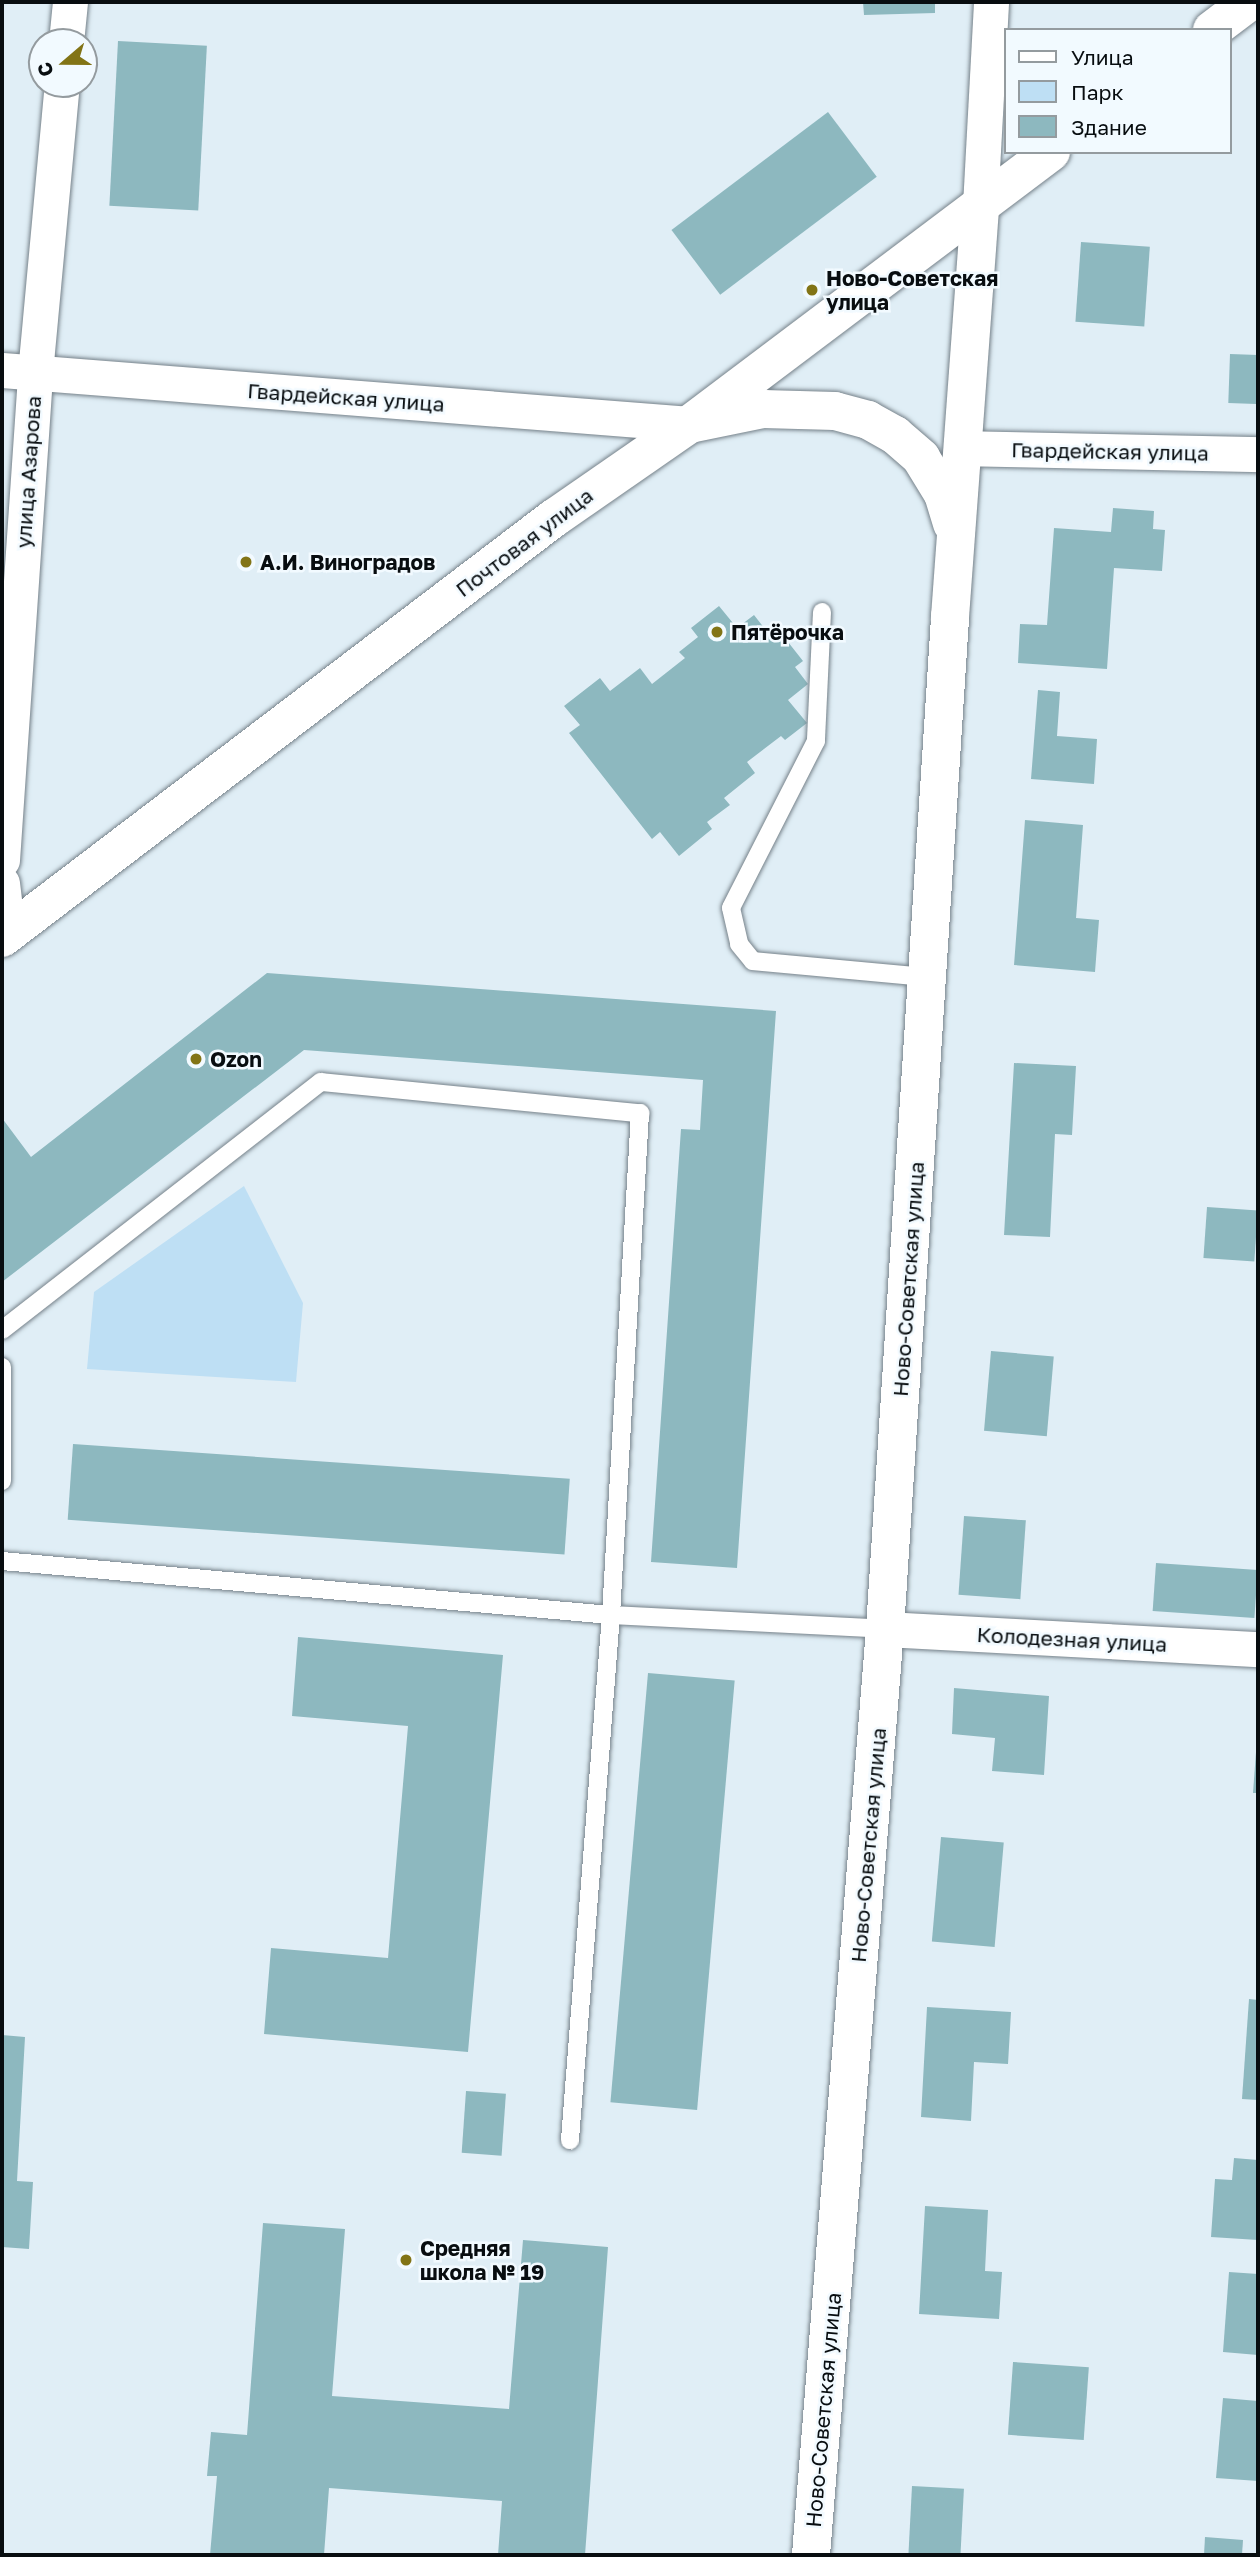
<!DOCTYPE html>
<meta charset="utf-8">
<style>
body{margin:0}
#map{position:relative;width:1260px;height:2557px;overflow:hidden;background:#e0eef6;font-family:"Golos Text",sans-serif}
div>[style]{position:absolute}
.green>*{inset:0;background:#bedff4}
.building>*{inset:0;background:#8db8bf;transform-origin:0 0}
.roads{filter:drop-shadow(0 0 2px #758189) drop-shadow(0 0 2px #758189)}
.service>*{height:18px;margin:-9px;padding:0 9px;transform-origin:9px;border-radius:9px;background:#fff}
.minor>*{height:35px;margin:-17.5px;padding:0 17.5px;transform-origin:17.5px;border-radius:17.5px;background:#fff}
.tertiary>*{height:38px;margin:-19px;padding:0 19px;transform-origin:19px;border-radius:19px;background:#fff}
.secondary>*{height:38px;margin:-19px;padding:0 19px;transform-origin:19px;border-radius:19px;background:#fff}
.dots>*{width:19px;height:19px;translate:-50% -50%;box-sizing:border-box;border:4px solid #f2faff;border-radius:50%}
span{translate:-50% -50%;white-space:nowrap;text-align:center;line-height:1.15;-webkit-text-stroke:5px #f2faff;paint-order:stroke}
.poi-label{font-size:21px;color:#080d10;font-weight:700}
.left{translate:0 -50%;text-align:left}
.street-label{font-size:21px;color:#080d10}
.frame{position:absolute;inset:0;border:4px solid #080d10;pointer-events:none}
.legend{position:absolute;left:1004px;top:28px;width:228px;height:126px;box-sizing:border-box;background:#f2faff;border:2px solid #949b9f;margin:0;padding:9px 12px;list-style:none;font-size:21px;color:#080d10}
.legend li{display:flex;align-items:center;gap:14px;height:35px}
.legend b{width:35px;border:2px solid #949b9f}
.north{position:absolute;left:28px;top:28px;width:70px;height:70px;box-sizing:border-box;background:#f2faff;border:2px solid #949b9f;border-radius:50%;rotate:250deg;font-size:19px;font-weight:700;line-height:28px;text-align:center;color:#080d10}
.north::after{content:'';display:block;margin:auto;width:24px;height:32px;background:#827416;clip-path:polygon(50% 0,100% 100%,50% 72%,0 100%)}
</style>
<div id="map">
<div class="green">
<div style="clip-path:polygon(244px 1186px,303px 1303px,296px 1382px,87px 1369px,94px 1292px)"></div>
</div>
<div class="building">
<div style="clip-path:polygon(863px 2px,935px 2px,935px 13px,864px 15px)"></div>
<div style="left:118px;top:41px;width:89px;height:165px;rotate:3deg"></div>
<div style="left:828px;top:112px;width:81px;height:196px;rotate:53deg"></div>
<div style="left:1081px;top:242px;width:69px;height:80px;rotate:4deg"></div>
<div style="left:1230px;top:354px;width:28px;height:49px;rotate:2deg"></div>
<div style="clip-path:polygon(1113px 508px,1154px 511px,1153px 529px,1165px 530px,1162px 571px,1114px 568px,1107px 669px,1018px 663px,1020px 624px,1047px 625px,1054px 528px,1111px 532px)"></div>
<div style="clip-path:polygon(719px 606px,737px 628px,754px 615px,769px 634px,777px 628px,803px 661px,795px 667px,808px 684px,788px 700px,807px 723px,785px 740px,781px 736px,747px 762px,755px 773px,724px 798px,730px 805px,707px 822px,712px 829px,679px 856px,660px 832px,652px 839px,569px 733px,580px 725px,564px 706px,600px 678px,610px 691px,640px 668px,652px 684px,685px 658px,679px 652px,698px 637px,691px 628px)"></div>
<div style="clip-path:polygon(1038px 690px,1060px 692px,1057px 736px,1097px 739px,1094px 784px,1031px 779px)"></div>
<div style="clip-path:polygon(1025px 820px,1083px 825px,1076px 918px,1099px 920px,1095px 972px,1014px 965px)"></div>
<div style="clip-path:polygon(267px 973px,776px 1011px,737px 1568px,651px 1562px,681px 1129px,700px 1130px,703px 1080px,304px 1050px,2px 1282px,2px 1118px,31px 1157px)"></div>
<div style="clip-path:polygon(1014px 1063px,1076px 1066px,1072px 1135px,1055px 1134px,1050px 1237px,1004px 1235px)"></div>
<div style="left:1207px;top:1207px;width:51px;height:51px;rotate:4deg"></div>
<div style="left:991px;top:1351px;width:63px;height:80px;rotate:5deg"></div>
<div style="left:73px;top:1444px;width:498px;height:76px;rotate:4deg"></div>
<div style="left:964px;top:1516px;width:62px;height:79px;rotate:4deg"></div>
<div style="left:1156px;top:1563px;width:102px;height:48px;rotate:4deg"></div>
<div style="clip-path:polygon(298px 1637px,503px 1655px,468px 2052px,264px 2034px,271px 1948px,388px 1958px,408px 1726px,292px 1716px)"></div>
<div style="left:648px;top:1673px;width:87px;height:431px;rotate:5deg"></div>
<div style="clip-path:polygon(954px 1688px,1049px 1696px,1044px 1775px,992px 1771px,995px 1738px,952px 1734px)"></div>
<div style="clip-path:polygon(1256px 1752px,1258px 1752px,1258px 1793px,1253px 1793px)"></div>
<div style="left:941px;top:1837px;width:63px;height:105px;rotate:5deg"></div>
<div style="clip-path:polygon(1249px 1999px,1258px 2000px,1258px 2100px,1242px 2099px)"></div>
<div style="clip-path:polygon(927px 2007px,1011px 2012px,1008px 2064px,974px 2062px,971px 2121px,921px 2117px)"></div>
<div style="clip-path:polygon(2px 2035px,25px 2037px,17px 2181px,33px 2182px,29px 2249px,2px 2247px)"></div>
<div style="left:466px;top:2091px;width:40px;height:62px;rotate:4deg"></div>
<div style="clip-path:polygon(1234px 2158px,1258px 2160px,1258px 2240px,1211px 2237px,1215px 2179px,1232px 2180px)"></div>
<div style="clip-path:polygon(925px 2206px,988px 2210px,985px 2271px,1002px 2272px,999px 2319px,919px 2314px)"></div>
<div style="clip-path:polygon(263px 2223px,345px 2229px,332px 2396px,509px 2409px,523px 2240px,608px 2247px,585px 2555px,498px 2555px,502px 2501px,329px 2488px,324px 2555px,210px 2555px,217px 2476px,207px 2476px,211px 2432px,247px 2435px)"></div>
<div style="clip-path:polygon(1229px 2272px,1258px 2274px,1258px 2355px,1223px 2352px)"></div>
<div style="left:1013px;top:2362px;width:76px;height:73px;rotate:4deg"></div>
<div style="clip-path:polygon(1223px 2398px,1258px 2401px,1258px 2481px,1216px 2478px)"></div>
<div style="left:912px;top:2486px;width:52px;height:69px;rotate:3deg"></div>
<div style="clip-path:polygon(1205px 2537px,1243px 2540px,1242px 2555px,1204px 2555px)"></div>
</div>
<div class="roads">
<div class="service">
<div style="left:822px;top:612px;width:129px;rotate:92.7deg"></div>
<div style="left:816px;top:741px;width:187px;rotate:117deg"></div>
<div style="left:731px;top:908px;width:37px;rotate:77deg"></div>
<div style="left:739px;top:944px;width:22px;rotate:51deg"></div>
<div style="left:753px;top:961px;width:175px;rotate:5.3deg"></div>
<div style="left:2px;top:1330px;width:404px;rotate:-37.9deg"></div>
<div style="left:321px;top:1082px;width:321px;rotate:5.6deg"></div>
<div style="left:640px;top:1113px;width:503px;rotate:93.31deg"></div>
<div style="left:611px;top:1615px;width:527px;rotate:94.47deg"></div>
<div style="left:2px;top:1367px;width:114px;rotate:90deg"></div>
<div style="left:2px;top:1561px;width:611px;rotate:5.07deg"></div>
<div style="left:611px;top:1615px;width:274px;rotate:2.9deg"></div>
</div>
<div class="minor">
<div style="left:66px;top:42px;width:40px;rotate:-84.3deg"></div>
<div style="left:980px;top:206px;width:204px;rotate:-86.9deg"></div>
<div style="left:2px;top:370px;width:690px;rotate:4.49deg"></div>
<div style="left:962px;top:448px;width:296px;rotate:1.2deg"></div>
<div style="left:2px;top:860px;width:488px;rotate:-86.1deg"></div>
<div style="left:35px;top:373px;width:290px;rotate:-84.7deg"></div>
<div style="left:2px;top:883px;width:50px;rotate:83.2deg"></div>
<div style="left:885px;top:1629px;width:374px;rotate:3.1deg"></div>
</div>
<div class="tertiary">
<div style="left:690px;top:424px;width:75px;rotate:-11.6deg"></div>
<div style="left:763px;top:409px;width:72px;rotate:1.6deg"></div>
<div style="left:835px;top:411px;width:34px;rotate:15deg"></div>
<div style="left:868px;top:420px;width:31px;rotate:29deg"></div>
<div style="left:895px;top:435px;width:35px;rotate:41deg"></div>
<div style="left:921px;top:458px;width:42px;rotate:58.6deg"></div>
<div style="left:943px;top:494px;width:31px;rotate:73deg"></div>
<div style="left:950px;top:617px;width:412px;rotate:-85.8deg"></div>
</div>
<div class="secondary">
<div style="left:1212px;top:30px;width:46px;rotate:-37.1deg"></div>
<div style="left:2px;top:938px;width:694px;rotate:-37.27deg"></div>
<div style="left:554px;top:518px;width:165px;rotate:-34.7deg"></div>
<div style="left:690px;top:424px;width:452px;rotate:-37deg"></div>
<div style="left:811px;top:2555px;width:929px;rotate:-85.43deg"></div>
<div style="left:885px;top:1629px;width:1014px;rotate:-86.32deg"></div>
</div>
</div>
<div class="dots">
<div style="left:812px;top:290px;background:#827416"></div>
<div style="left:246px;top:562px;background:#827416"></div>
<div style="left:717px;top:632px;background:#827416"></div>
<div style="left:196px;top:1059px;background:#827416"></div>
<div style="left:406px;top:2260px;background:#827416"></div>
</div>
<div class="poi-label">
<span class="left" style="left:826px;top:290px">Ново-Советская<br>улица</span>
<span class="left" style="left:260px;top:562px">А.И. Виноградов</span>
<span class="left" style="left:731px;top:632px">Пятёрочка</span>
<span class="left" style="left:210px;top:1059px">Ozon</span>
<span class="left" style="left:420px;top:2260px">Средняя<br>школа № 19</span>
</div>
<div class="street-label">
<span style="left:346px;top:397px;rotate:4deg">Гвардейская улица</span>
<span style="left:1110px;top:451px;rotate:1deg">Гвардейская улица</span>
<span style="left:28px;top:472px;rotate:-86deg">улица Азарова</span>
<span style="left:524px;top:542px;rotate:-37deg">Почтовая улица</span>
<span style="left:908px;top:1279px;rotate:-86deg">Ново-Советская улица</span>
<span style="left:1072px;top:1639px;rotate:3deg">Колодезная улица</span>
<span style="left:868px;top:1845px;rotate:-85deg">Ново-Советская улица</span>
<span style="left:823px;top:2410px;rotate:-85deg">Ново-Советская улица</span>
</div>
<div class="frame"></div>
<ul class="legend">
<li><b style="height:9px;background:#fff"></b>Улица</li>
<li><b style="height:19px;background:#bedff4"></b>Парк</li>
<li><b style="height:19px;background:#8db8bf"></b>Здание</li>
</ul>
<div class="north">С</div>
</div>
